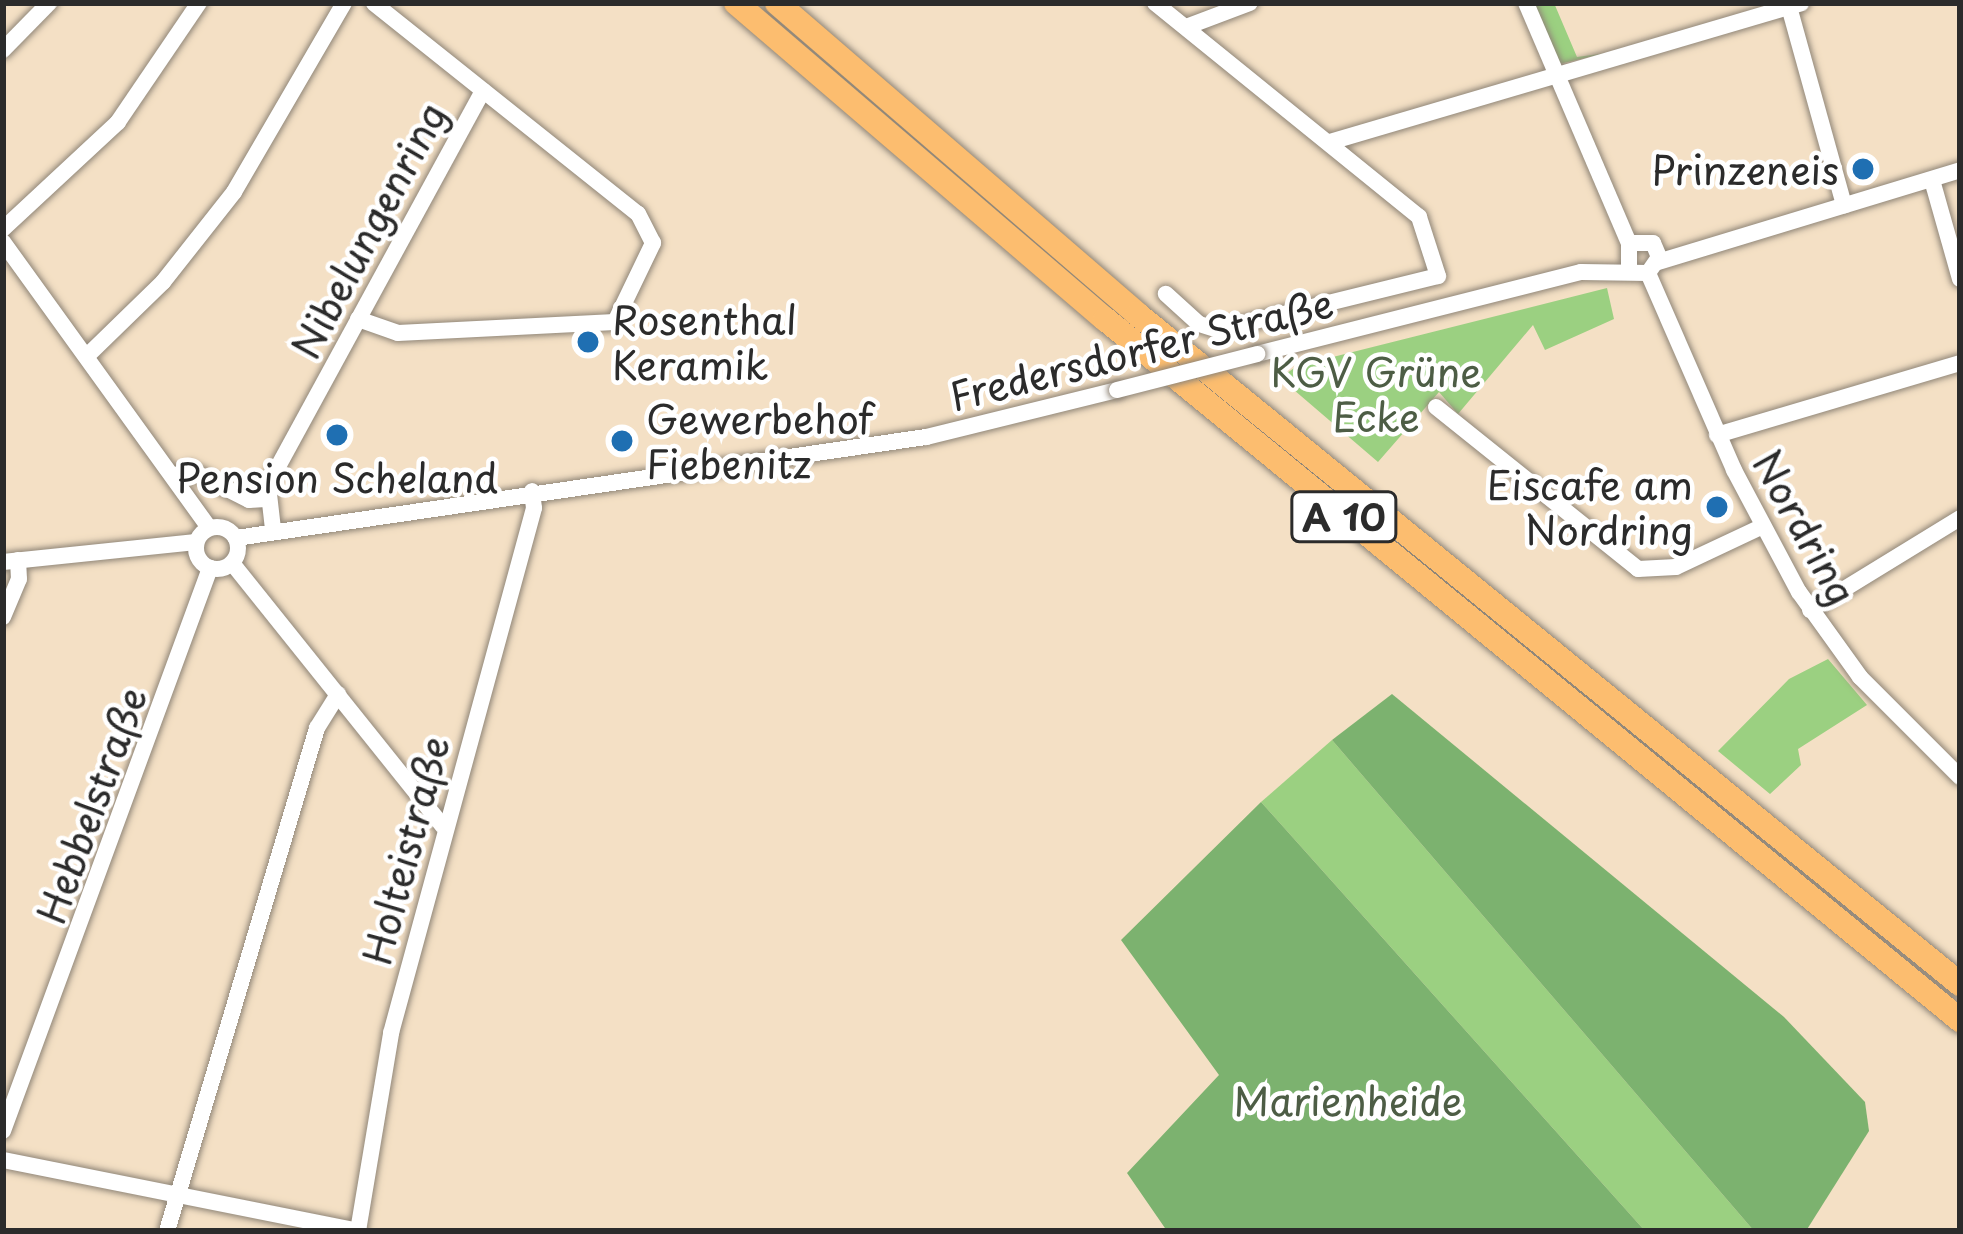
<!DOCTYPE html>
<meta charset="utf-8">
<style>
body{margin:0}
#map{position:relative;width:1963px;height:1234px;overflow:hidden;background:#f4e0c5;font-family:"Playpen Sans",sans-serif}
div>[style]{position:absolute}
.green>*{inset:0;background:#9bd081}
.forest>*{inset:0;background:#7cb26f}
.roads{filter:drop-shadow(0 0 3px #908678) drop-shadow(0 0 3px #908678)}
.minor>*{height:16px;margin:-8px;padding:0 8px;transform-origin:8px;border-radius:8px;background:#fff}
.minor>.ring{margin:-8px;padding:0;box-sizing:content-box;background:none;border:16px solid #fff;border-radius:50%}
.highway>*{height:24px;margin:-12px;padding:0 12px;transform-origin:12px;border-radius:12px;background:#fcbd6f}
.bridges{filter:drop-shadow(0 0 3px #908678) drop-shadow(0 0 3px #908678)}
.minor-bridge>*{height:16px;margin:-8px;padding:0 8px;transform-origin:8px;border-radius:8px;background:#fff}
.dots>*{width:33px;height:33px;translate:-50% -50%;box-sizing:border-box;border:6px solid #fff;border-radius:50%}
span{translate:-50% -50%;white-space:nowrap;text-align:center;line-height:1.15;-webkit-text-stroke:9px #fff;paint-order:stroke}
.shield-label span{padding:3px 9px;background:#fff;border:3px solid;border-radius:9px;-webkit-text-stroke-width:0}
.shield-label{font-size:36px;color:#2b2b2b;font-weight:700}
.poi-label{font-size:39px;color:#2b2b2b}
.right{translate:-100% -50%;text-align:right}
.left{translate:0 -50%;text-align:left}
.street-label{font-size:39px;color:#2b2b2b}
.park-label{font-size:39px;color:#4d5d45}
.frame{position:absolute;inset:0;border:6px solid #2b2b2b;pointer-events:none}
</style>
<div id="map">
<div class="green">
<div style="clip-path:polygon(1531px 3px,1554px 3px,1577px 57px,1607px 53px,1559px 64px)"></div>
<div style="clip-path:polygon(1607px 288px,1614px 319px,1545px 350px,1533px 325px,1458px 414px,1439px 392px,1378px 462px,1280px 378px,1297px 366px)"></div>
<div style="clip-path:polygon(1828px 659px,1867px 705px,1798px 749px,1801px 765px,1770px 794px,1718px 751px,1789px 679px)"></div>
<div style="clip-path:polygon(1332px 740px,1754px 1231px,1645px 1231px,1261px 802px)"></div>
</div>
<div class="forest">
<div style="clip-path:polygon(1392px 694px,1784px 1017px,1865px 1102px,1869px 1131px,1806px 1231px,1754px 1231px,1332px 740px)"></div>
<div style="clip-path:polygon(1261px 802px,1645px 1231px,1167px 1231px,1127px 1173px,1219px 1075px,1121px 940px)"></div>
</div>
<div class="roads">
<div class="minor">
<div style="left:1155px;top:3px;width:340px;rotate:39deg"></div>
<div style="left:1419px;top:217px;width:62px;rotate:72.1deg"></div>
<div style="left:1438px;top:276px;width:227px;rotate:166.2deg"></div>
<div style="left:1218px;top:330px;width:20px;rotate:-162deg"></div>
<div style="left:1199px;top:324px;width:45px;rotate:-137.7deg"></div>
<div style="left:1526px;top:3px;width:261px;rotate:66.8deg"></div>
<div style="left:1788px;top:3px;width:210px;rotate:74.5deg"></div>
<div style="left:1186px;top:27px;width:68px;rotate:-20.6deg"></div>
<div style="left:3px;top:50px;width:66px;rotate:-45.6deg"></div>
<div style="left:1330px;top:142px;width:491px;rotate:-16.4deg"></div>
<div style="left:1932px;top:180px;width:103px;rotate:74.2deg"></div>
<div style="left:3px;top:229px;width:157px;rotate:-42.9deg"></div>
<div style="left:118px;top:122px;width:144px;rotate:-55.8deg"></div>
<div style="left:3px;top:242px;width:352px;rotate:54.2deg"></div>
<div style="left:1658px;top:262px;width:316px;rotate:-16.9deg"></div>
<div style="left:1648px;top:273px;width:215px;rotate:66.4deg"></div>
<div style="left:1734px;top:470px;width:138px;rotate:62deg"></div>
<div style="left:1799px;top:592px;width:105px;rotate:54.3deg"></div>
<div style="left:1860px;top:677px;width:141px;rotate:45deg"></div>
<div style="left:358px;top:319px;width:42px;rotate:19.3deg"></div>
<div style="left:398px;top:333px;width:217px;rotate:-2.9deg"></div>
<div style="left:615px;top:322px;width:88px;rotate:-64.3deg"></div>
<div style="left:653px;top:243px;width:33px;rotate:-117deg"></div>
<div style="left:638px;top:214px;width:338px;rotate:-141.4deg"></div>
<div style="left:1257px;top:354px;width:334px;rotate:-14.2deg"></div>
<div style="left:1581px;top:272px;width:67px;rotate:0.9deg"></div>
<div style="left:1648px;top:273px;width:19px;rotate:-55deg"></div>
<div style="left:1659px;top:257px;width:15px;rotate:-113deg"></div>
<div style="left:1653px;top:243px;width:24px;rotate:180deg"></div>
<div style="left:1629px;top:243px;width:26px;rotate:90deg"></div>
<div style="left:88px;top:355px;width:105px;rotate:-44.2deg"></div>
<div style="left:163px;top:282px;width:115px;rotate:-51.7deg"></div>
<div style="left:234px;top:192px;width:219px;rotate:-59.8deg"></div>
<div style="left:1436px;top:407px;width:259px;rotate:38.7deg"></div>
<div style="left:1638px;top:569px;width:38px;rotate:-3deg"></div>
<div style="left:1676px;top:567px;width:96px;rotate:-25.2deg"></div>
<div style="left:1717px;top:435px;width:253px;rotate:-16.5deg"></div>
<div style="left:176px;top:475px;width:15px;rotate:-20deg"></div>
<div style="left:190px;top:470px;width:66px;rotate:27deg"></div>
<div style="left:249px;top:500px;width:17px;rotate:-3deg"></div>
<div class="ring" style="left:196px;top:527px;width:26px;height:26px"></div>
<div style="left:273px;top:529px;width:44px;rotate:-96.5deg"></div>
<div style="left:268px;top:485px;width:449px;rotate:-61.4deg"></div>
<div style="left:236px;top:538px;width:697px;rotate:-8.33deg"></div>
<div style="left:926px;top:437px;width:197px;rotate:-13.8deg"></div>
<div style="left:3px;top:562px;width:194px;rotate:-5.9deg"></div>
<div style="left:232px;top:563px;width:337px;rotate:51.3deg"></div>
<div style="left:1810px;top:610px;width:176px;rotate:-31.5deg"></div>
<div style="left:3px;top:617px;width:41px;rotate:-67.2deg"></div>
<div style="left:19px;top:579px;width:19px;rotate:-93deg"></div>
<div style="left:3px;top:1131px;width:600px;rotate:-69.81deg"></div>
<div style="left:3px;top:1160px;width:363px;rotate:11.3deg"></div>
<div style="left:167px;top:1231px;width:525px;rotate:-73.39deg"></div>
<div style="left:317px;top:728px;width:40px;rotate:-58deg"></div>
<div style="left:358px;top:1231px;width:201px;rotate:-80.5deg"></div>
<div style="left:391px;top:1033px;width:544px;rotate:-74.76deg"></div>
<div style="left:534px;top:508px;width:17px;rotate:-97deg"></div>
</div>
<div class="highway">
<div style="left:736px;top:3px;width:486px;rotate:40.6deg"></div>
<div style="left:1105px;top:319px;width:1106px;rotate:39.35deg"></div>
<div style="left:777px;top:3px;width:476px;rotate:40.8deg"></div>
<div style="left:1137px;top:314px;width:1061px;rotate:39.15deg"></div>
</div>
</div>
<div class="bridges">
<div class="minor-bridge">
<div style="left:1117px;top:390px;width:145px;rotate:-14.4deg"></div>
</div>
</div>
<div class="dots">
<div style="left:1863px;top:169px;background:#1f6fb2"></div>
<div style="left:588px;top:342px;background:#1f6fb2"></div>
<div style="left:337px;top:435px;background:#1f6fb2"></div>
<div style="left:622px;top:441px;background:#1f6fb2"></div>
<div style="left:1717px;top:507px;background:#1f6fb2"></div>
</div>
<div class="shield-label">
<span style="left:1344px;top:517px">A 10</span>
</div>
<div class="poi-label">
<span class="right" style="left:1839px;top:169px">Prinzeneis</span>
<span class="left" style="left:612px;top:342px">Rosenthal<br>Keramik</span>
<span class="left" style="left:646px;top:441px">Gewerbehof<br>Fiebenitz</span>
<span style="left:337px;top:477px">Pension Scheland</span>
<span class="right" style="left:1693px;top:507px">Eiscafe am<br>Nordring</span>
</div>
<div class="street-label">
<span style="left:368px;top:230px;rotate:-62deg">Nibelungenring</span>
<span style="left:1141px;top:349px;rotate:-14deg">Fredersdorfer Straße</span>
<span style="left:1805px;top:527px;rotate:61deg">Nordring</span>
<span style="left:91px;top:805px;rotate:-70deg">Hebbelstraße</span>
<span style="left:405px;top:850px;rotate:-75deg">Holteistraße</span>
</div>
<div class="park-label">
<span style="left:1376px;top:394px">KGV Grüne<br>Ecke</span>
<span style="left:1348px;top:1100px">Marienheide</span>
</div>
<div class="frame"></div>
</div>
